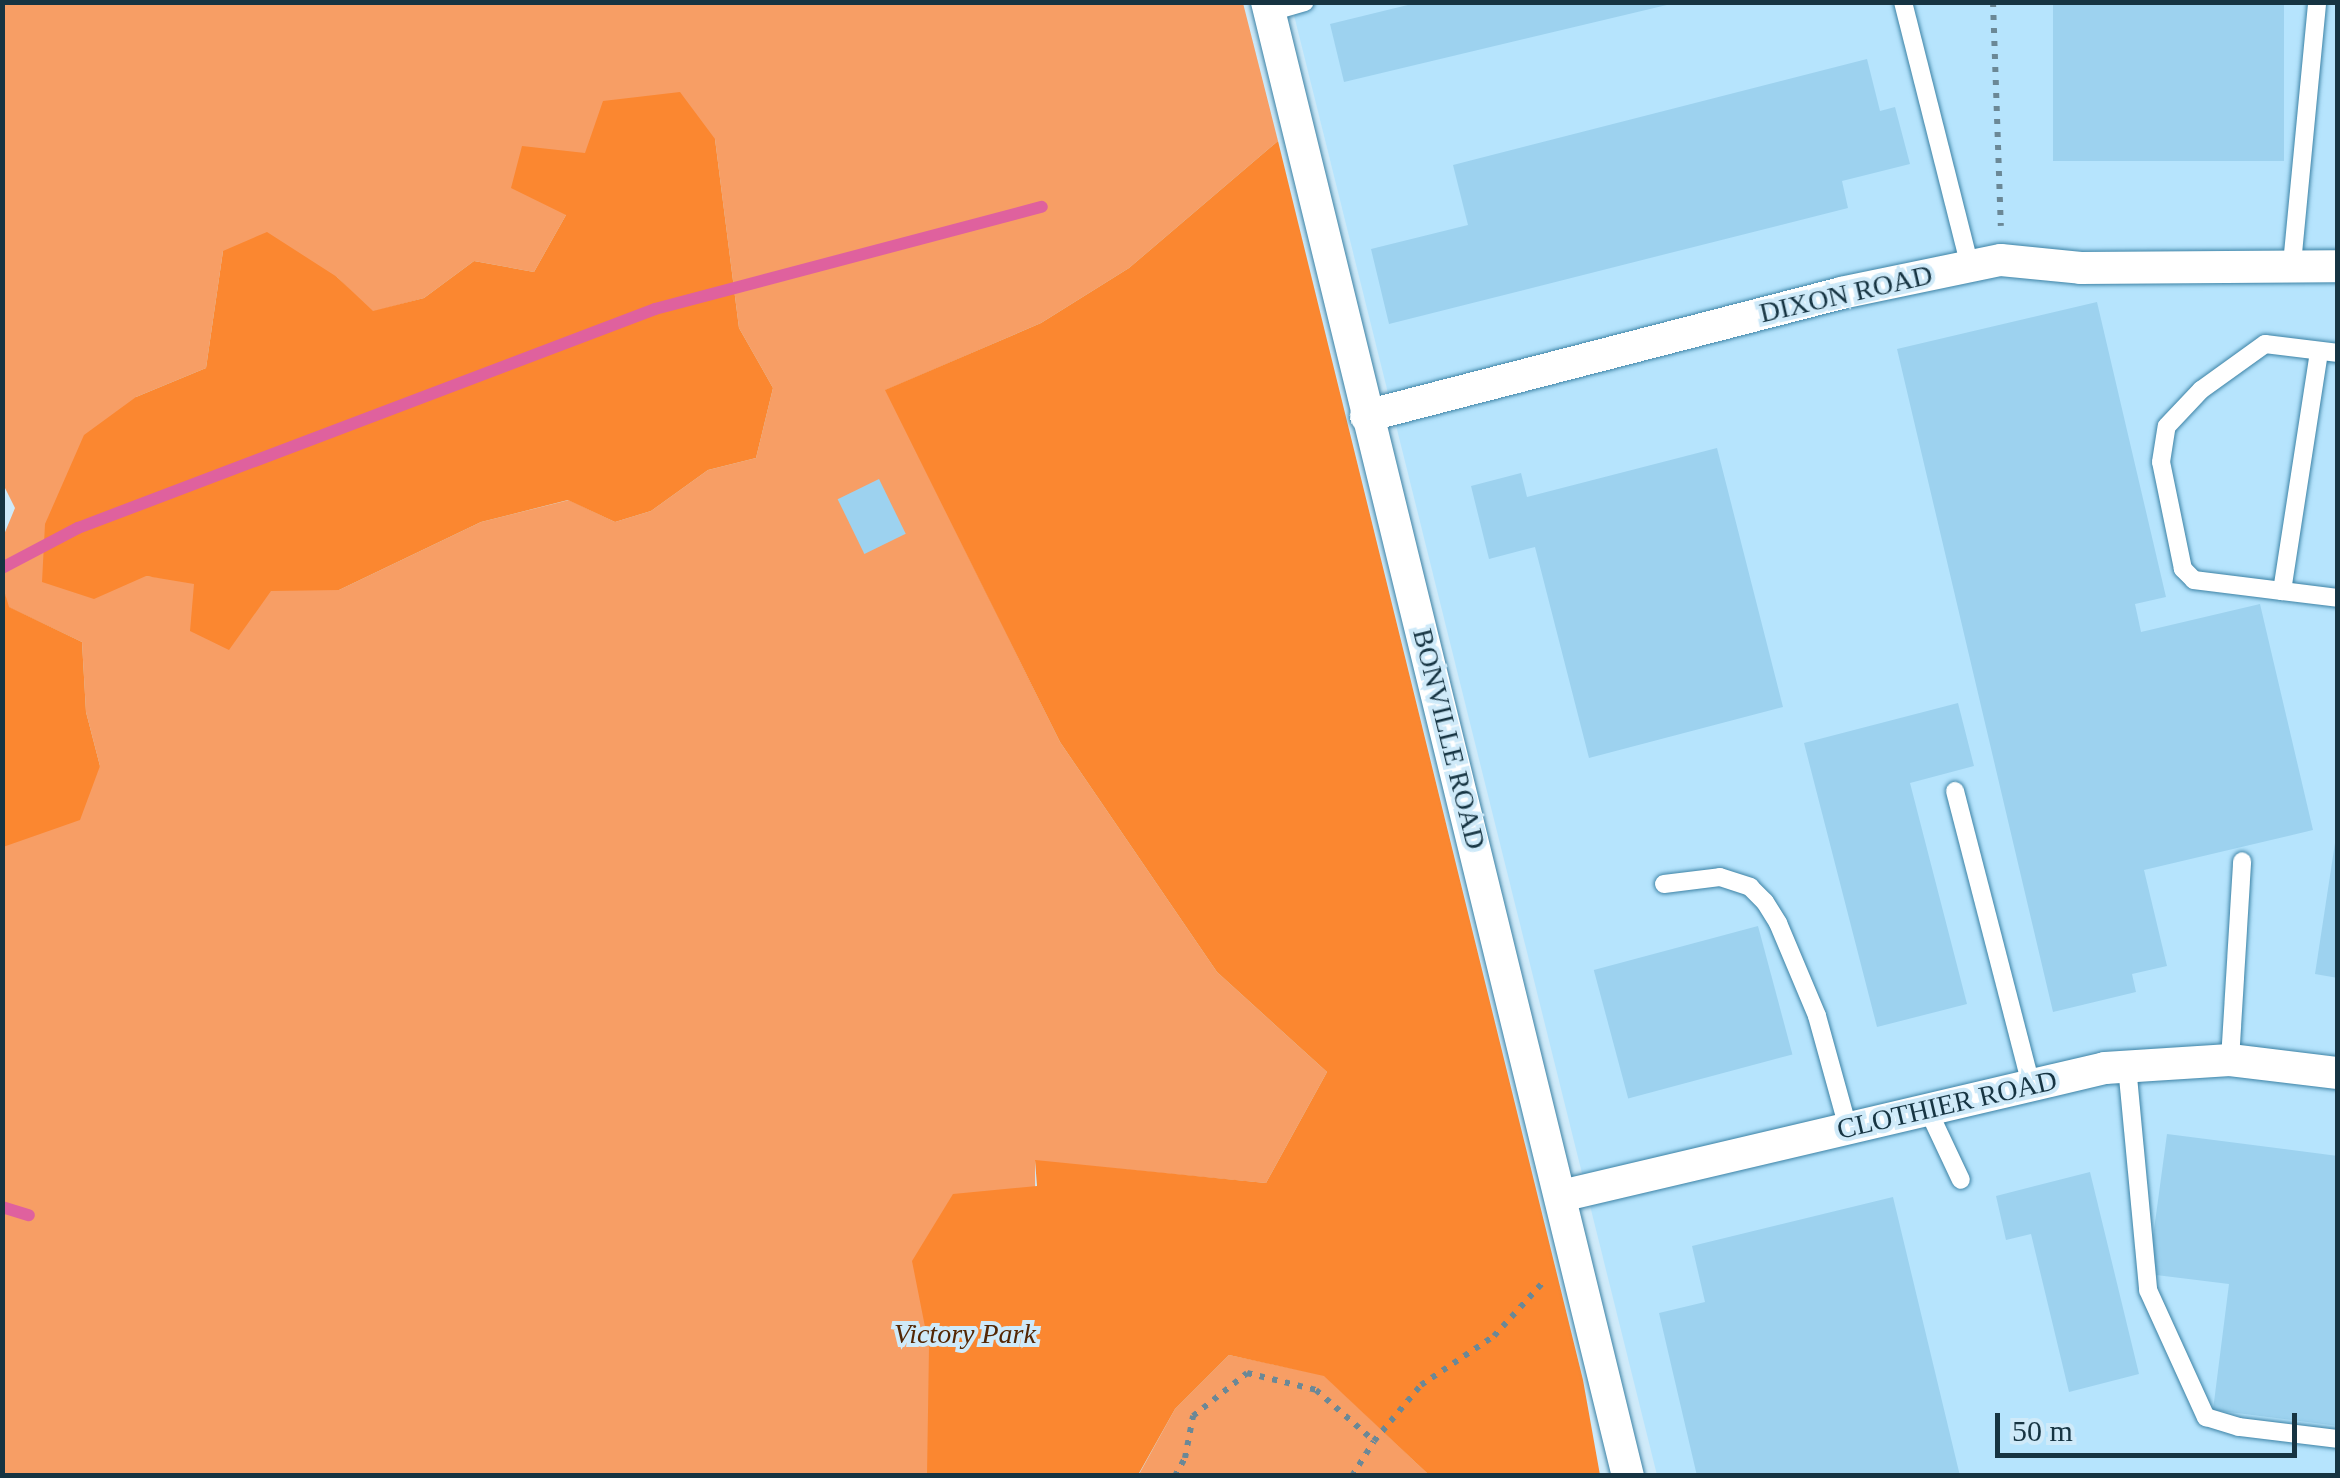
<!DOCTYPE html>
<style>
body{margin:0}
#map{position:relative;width:2340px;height:1478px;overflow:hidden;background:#cfeaf9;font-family:Georgia,serif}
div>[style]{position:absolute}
.built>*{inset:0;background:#b6e4fd}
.green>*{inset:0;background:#f79e65}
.forest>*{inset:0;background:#fb8730}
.stream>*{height:12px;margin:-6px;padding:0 6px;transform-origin:6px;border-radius:6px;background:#df619e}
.building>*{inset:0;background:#9dd2ef;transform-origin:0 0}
.path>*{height:6px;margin-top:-3px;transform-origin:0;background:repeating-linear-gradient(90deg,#6b8896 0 5px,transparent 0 13px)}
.roads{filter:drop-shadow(0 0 2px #3c82a5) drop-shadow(0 0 2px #3c82a5)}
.lane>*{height:18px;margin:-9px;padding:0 9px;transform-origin:9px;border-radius:9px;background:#fff}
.street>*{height:32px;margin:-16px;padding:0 16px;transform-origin:16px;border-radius:16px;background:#fff}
span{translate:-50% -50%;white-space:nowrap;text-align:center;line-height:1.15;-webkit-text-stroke:8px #cfeaf9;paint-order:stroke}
.street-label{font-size:28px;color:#163442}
.park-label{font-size:28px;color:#532603;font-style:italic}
.frame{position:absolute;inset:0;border:5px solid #163442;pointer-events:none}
.scale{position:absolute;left:1995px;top:1413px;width:302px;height:45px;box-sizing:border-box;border:5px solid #163442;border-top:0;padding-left:12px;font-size:30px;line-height:35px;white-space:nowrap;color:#163442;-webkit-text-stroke:8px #cfeaf9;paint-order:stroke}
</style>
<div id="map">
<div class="built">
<div style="clip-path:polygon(1291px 3px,2337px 3px,2337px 1475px,1657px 1475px)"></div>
</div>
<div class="green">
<div style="clip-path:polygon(evenodd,2px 3px,1243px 3px,1278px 141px,1129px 268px,1041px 323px,886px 390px,1060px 742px,1217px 972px,1327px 1072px,1266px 1183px,1035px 1161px,1037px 1475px,3px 1475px,3px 847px,100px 766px,86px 712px,82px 642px,8px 607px,3px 587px,3px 537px,15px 508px,2px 482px,2px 3px,715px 139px,739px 328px,773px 388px,756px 458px,708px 470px,651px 511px,615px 522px,569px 500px,481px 522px,339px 590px,271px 590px,146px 576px,136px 397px,206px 368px,223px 251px,337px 277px,372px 312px,424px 298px,474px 261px,534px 272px,566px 215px,715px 139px)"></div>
<div style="clip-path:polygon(1229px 1355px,1324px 1375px,1429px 1475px,1138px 1476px,1175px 1409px)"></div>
</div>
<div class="forest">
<div style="clip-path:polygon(680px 92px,715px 139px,739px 328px,773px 388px,756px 458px,708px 470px,651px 511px,615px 522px,568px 500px,481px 522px,339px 590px,271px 591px,229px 650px,190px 631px,194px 584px,146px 576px,94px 599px,42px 582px,45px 524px,84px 435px,136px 397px,206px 368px,223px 251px,267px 232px,337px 277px,373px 311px,424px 298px,474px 261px,534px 272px,566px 215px,511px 188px,522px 146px,585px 153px,603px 101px)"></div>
<div style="clip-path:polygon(1278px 141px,1583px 1380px,1600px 1475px,1429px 1475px,1324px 1376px,1229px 1355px,1175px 1409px,1138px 1475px,927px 1475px,929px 1347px,912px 1261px,953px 1194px,1037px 1186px,1035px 1160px,1266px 1183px,1327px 1072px,1217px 972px,1060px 742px,885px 390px,1041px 323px,1129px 268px)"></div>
<div style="clip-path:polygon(3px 587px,9px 607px,82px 642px,86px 712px,100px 766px,80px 820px,3px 847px)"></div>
</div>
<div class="stream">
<div style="left:2px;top:568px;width:86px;rotate:-27.8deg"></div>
<div style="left:78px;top:528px;width:617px;rotate:-20.78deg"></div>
<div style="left:655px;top:309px;width:400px;rotate:-14.8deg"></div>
<div style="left:2px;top:1207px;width:28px;rotate:17deg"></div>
</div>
<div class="building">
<div style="clip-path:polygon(1420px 2px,1671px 2px,1671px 4px,1344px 82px,1330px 24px)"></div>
<div style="left:2053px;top:2px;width:231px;height:159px"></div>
<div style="clip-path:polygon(1867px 59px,1880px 111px,1895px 107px,1910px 164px,1842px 181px,1848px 208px,1389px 324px,1371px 249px,1468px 225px,1453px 165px)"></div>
<div style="clip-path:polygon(2097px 302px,2166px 597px,2135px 604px,2141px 632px,2260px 604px,2313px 830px,2144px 870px,2167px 966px,2132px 974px,2136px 992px,2053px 1012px,1897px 349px)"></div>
<div style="clip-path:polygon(1717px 448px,1783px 707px,1589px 758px,1535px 547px,1489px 559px,1471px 486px,1521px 473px,1527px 497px)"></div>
<div style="left:879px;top:479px;width:61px;height:46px;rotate:64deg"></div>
<div style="clip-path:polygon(1958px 703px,1974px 766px,1910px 783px,1967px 1004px,1877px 1027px,1804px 743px)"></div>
<div style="clip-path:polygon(2335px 843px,2338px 844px,2338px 978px,2315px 974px)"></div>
<div style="left:1758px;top:926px;width:133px;height:170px;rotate:75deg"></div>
<div style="clip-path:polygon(2167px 1134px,2338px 1156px,2338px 1426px,2213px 1410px,2229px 1284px,2148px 1274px)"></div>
<div style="clip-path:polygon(2090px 1172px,2139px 1374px,2069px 1392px,2031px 1234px,2006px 1240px,1996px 1196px)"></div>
<div style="clip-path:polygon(1893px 1197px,1960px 1476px,1697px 1476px,1659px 1313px,1705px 1302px,1692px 1246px)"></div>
</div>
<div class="path">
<div style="left:1993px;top:2px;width:224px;rotate:88deg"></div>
<div style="left:1175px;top:1476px;width:21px;rotate:-61deg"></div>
<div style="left:1185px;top:1458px;width:43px;rotate:-79.2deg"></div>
<div style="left:1193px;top:1416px;width:69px;rotate:-38.5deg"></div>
<div style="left:1247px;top:1373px;width:71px;rotate:13.8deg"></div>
<div style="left:1316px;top:1390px;width:77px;rotate:41.3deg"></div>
<div style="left:1352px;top:1476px;width:41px;rotate:-57.8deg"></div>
<div style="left:1374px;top:1441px;width:73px;rotate:-50deg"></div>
<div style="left:1421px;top:1385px;width:88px;rotate:-33.9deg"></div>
<div style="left:1494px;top:1336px;width:77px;rotate:-47.6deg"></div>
</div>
<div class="roads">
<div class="lane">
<div style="left:1903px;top:2px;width:272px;rotate:75.8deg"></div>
<div style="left:1270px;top:12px;width:36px;rotate:-16deg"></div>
<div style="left:2292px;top:264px;width:263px;rotate:-84.5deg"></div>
<div style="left:2319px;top:352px;width:242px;rotate:98.8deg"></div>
<div style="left:2282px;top:591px;width:56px;rotate:7.1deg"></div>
<div style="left:2282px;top:591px;width:89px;rotate:-172.9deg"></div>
<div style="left:2194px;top:580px;width:16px;rotate:-135deg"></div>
<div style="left:2183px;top:569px;width:109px;rotate:-101.6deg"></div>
<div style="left:2161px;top:462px;width:36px;rotate:-81deg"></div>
<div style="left:2167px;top:426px;width:50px;rotate:-46.6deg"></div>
<div style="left:2201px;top:390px;width:79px;rotate:-35.7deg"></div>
<div style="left:2265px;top:344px;width:74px;rotate:7deg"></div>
<div style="left:1955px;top:791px;width:304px;rotate:75.5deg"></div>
<div style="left:1664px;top:884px;width:56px;rotate:-7.1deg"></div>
<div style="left:1720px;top:877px;width:32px;rotate:18deg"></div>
<div style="left:1750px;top:887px;width:21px;rotate:45deg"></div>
<div style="left:1765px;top:902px;width:25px;rotate:58deg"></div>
<div style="left:1778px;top:923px;width:101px;rotate:67.2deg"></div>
<div style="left:1817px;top:1016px;width:116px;rotate:74.5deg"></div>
<div style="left:2230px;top:1060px;width:199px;rotate:-86.5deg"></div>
<div style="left:2127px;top:1066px;width:225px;rotate:84.6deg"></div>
<div style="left:2148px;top:1290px;width:140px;rotate:65.5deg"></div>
<div style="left:2206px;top:1417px;width:34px;rotate:17deg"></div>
<div style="left:2239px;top:1427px;width:100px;rotate:6.9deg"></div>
<div style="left:1928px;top:1110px;width:77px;rotate:64.8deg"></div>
</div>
<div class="street">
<div style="left:1267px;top:2px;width:1518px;rotate:76.24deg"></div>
<div style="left:1366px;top:416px;width:491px;rotate:-14.5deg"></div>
<div style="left:1841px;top:293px;width:163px;rotate:-11.7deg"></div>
<div style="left:2001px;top:260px;width:80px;rotate:5.7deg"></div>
<div style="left:2081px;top:268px;width:257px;rotate:-0.4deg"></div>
<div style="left:1561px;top:1196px;width:559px;rotate:-13.24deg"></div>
<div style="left:2105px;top:1068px;width:125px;rotate:-3.7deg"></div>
<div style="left:2230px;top:1060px;width:109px;rotate:6.9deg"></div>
</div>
</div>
<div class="street-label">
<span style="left:1846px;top:294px;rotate:-13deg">DIXON ROAD</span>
<span style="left:1449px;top:739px;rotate:76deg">BONVILLE ROAD</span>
<span style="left:1947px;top:1105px;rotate:-13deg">CLOTHIER ROAD</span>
</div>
<div class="park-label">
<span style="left:965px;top:1334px">Victory Park</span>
</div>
<div class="frame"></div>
<div class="scale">50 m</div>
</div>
